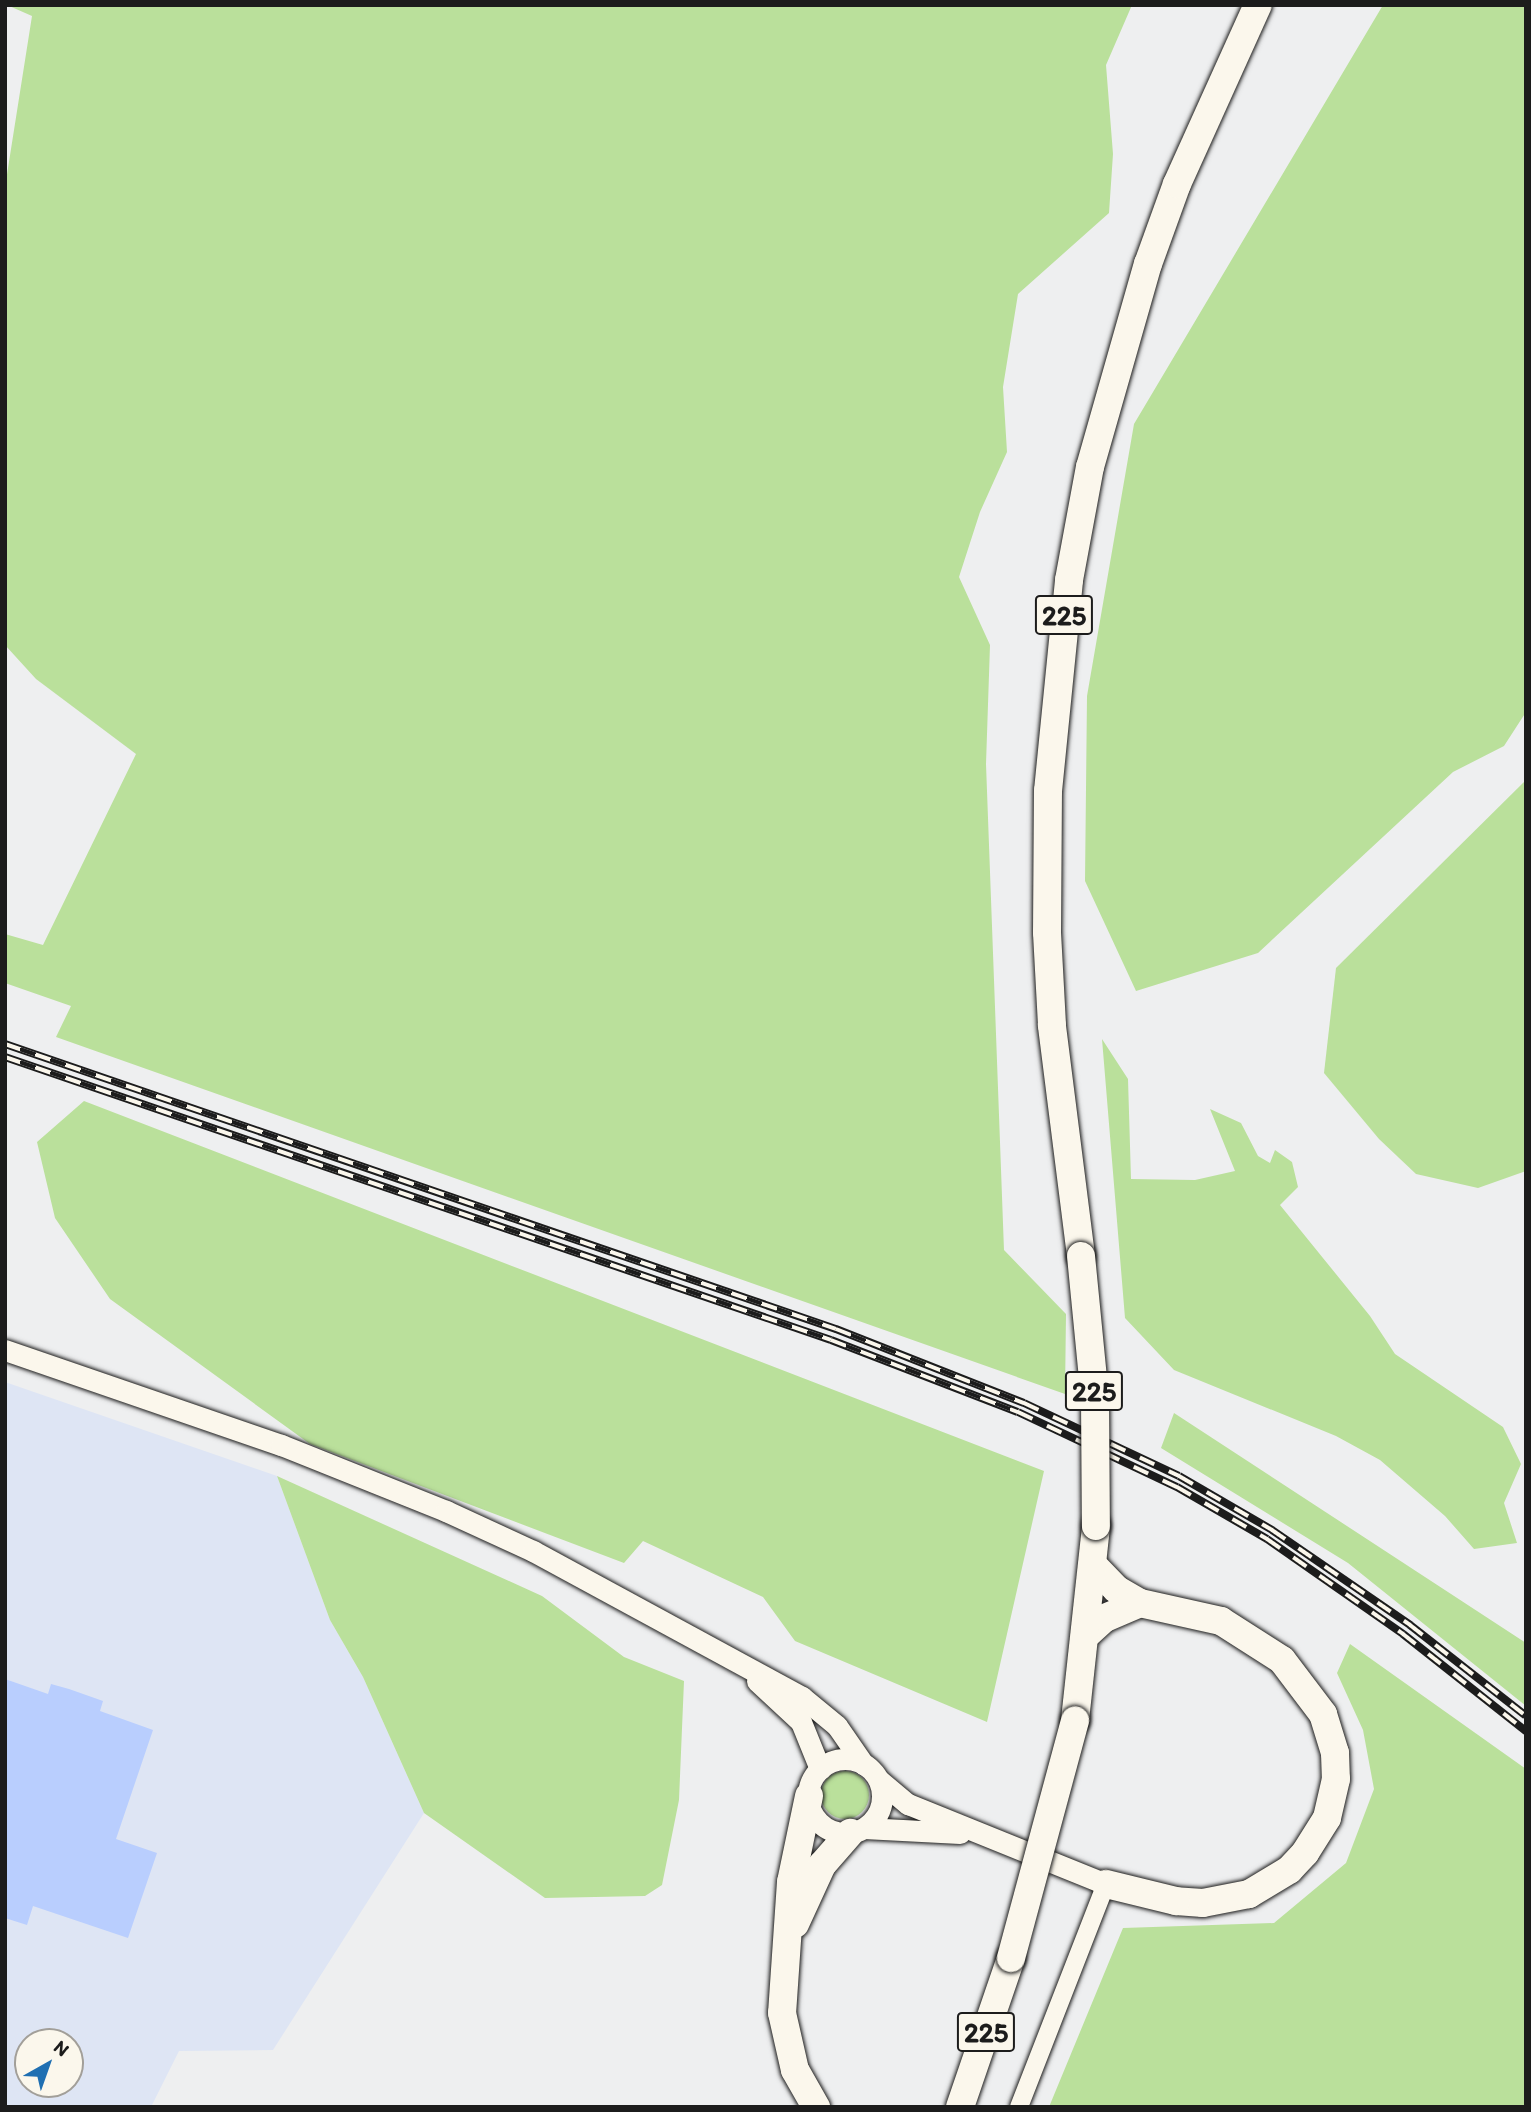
<!DOCTYPE html>
<style>
body{margin:0}
#map{position:relative;width:1531px;height:2112px;overflow:hidden;background:#eeeff0;font-family:Itim,sans-serif}
div>[style]{position:absolute}
.built>*{inset:0;background:#dee5f4}
.green>*{inset:0;background:#bae09b}
.round{border-radius:50%}
.building>*{inset:0;background:#b9cefe}
.roads{filter:drop-shadow(0 0 2px #1c1c1c) drop-shadow(0 0 2px #1c1c1c)}
.minor>*{height:18px;margin:-9px;padding:0 9px;transform-origin:9px;border-radius:9px;background:#fbf7ec}
.tertiary>*{height:21px;margin:-10.5px;padding:0 10.5px;transform-origin:10.5px;border-radius:10.5px;background:#fbf7ec}
.tertiary>.ring{margin:-10.5px;padding:0;box-sizing:content-box;background:none;border:21px solid #fbf7ec;border-radius:50%}
.primary>*{height:28px;margin:-14px;padding:0 14px;transform-origin:14px;border-radius:14px;background:#fbf7ec}
.rail>*{height:8px;margin-top:-4px;transform-origin:0;background:repeating-linear-gradient(90deg,#fbf7ec 0 16px,#1c1c1c 0 32px);box-sizing:border-box;border-block:2px solid #1c1c1c}
.bridges{filter:drop-shadow(0 0 2px #1c1c1c) drop-shadow(0 0 2px #1c1c1c)}
.primary-bridge>*{height:28px;margin:-14px;padding:0 14px;transform-origin:14px;border-radius:14px;background:#fbf7ec}
span{translate:-50% -50%;white-space:nowrap;text-align:center;line-height:1.15;-webkit-text-stroke:6px #fbf7ec;paint-order:stroke}
.shield-label span{padding:2px 5px;background:#fbf7ec;border:2px solid;border-radius:5px;-webkit-text-stroke-width:0}
.shield-label{font-size:28px;color:#1c1c1c;font-weight:700}
.frame{position:absolute;inset:0;border:7px solid #1c1c1c;pointer-events:none}
.north{position:absolute;left:14px;top:2028px;width:70px;height:70px;box-sizing:border-box;background:#fbf7ec;border:2px solid #a29f99;border-radius:50%;rotate:40deg;font-size:19px;font-weight:700;line-height:28px;text-align:center;color:#1c1c1c}
.north::after{content:'';display:block;margin:auto;width:24px;height:32px;background:#1f6fb2;clip-path:polygon(50% 0,100% 100%,50% 72%,0 100%)}
</style>
<div id="map">
<div class="built">
<div style="clip-path:polygon(evenodd,5px 1382px,277px 1476px,330px 1620px,363px 1677px,424px 1813px,273px 2050px,179px 2051px,151px 2107px,5px 2107px,5px 1382px,28px 2042px,70px 2042px,70px 2084px,28px 2084px,28px 2042px)"></div>
</div>
<div class="green">
<div style="clip-path:polygon(7px 5px,1132px 5px,1106px 65px,1113px 154px,1109px 213px,1018px 294px,1003px 387px,1007px 452px,980px 512px,959px 577px,990px 645px,986px 764px,1004px 1250px,1066px 1314px,1065px 1394px,56px 1037px,71px 1006px,5px 983px,5px 934px,43px 945px,136px 754px,36px 679px,5px 645px,5px 187px,32px 16px)"></div>
<div style="clip-path:polygon(1383px 5px,1526px 5px,1526px 712px,1504px 746px,1453px 772px,1258px 953px,1136px 991px,1085px 881px,1087px 696px,1134px 424px)"></div>
<div style="clip-path:polygon(1526px 780px,1526px 1171px,1478px 1188px,1416px 1174px,1379px 1139px,1324px 1073px,1336px 968px)"></div>
<div style="clip-path:polygon(1102px 1039px,1128px 1079px,1131px 1179px,1195px 1180px,1235px 1171px,1210px 1109px,1241px 1123px,1258px 1156px,1270px 1163px,1275px 1150px,1292px 1162px,1298px 1187px,1280px 1205px,1370px 1316px,1395px 1354px,1503px 1427px,1521px 1464px,1504px 1503px,1517px 1543px,1474px 1549px,1445px 1516px,1380px 1460px,1336px 1436px,1174px 1370px,1125px 1318px)"></div>
<div style="clip-path:polygon(84px 1101px,1044px 1471px,987px 1722px,795px 1641px,763px 1597px,643px 1541px,624px 1563px,310px 1444px,110px 1299px,55px 1218px,37px 1142px)"></div>
<div style="clip-path:polygon(1174px 1413px,1526px 1643px,1526px 1706px,1348px 1563px,1161px 1448px)"></div>
<div style="clip-path:polygon(277px 1476px,542px 1596px,624px 1657px,684px 1681px,679px 1800px,662px 1885px,645px 1896px,545px 1898px,424px 1813px,363px 1677px,330px 1620px)"></div>
<div style="clip-path:polygon(1350px 1644px,1526px 1769px,1526px 2107px,1049px 2107px,1123px 1928px,1274px 1923px,1346px 1863px,1374px 1789px,1363px 1730px,1337px 1673px)"></div>
<div class="round" style="left:821px;top:1771px;width:48px;height:48px"></div>
</div>
<div class="building">
<div style="clip-path:polygon(5px 1679px,48px 1694px,51px 1684px,69px 1689px,103px 1701px,100px 1711px,153px 1730px,116px 1839px,157px 1853px,128px 1938px,33px 1906px,27px 1925px,5px 1918px)"></div>
</div>
<div class="roads">
<div class="minor">
<div style="left:1019px;top:2107px;width:239px;rotate:-68.7deg"></div>
</div>
<div class="tertiary">
<div style="left:5px;top:1350px;width:292px;rotate:19deg"></div>
<div style="left:281px;top:1445px;width:178px;rotate:21.8deg"></div>
<div style="left:446px;top:1511px;width:96px;rotate:24.7deg"></div>
<div style="left:533px;top:1551px;width:306px;rotate:28.5deg"></div>
<div style="left:802px;top:1697px;width:45px;rotate:39.6deg"></div>
<div style="left:837px;top:1726px;width:47px;rotate:55.3deg"></div>
<div style="left:757px;top:1681px;width:60px;rotate:43deg"></div>
<div style="left:801px;top:1722px;width:51px;rotate:68deg"></div>
<div class="ring" style="left:808px;top:1759px;width:53px;height:53px"></div>
<div style="left:879px;top:1780px;width:38px;rotate:40deg"></div>
<div style="left:908px;top:1804px;width:214px;rotate:22deg"></div>
<div style="left:864px;top:1828px;width:96px;rotate:3deg"></div>
</div>
<div class="primary">
<div style="left:1081px;top:1256px;width:233px;rotate:-97.2deg"></div>
<div style="left:1052px;top:1025px;width:93px;rotate:-93.1deg"></div>
<div style="left:1047px;top:932px;width:141px;rotate:-89.6deg"></div>
<div style="left:1048px;top:791px;width:212px;rotate:-84.3deg"></div>
<div style="left:1069px;top:580px;width:115px;rotate:-79.5deg"></div>
<div style="left:1090px;top:467px;width:211px;rotate:-74.1deg"></div>
<div style="left:1148px;top:264px;width:85px;rotate:-70.1deg"></div>
<div style="left:1177px;top:184px;width:196px;rotate:-65.7deg"></div>
<div style="left:1093px;top:1565px;width:33px;rotate:46deg"></div>
<div style="left:1116px;top:1589px;width:28px;rotate:30deg"></div>
<div style="left:1140px;top:1603px;width:83px;rotate:12.5deg"></div>
<div style="left:1221px;top:1621px;width:72px;rotate:32.6deg"></div>
<div style="left:1282px;top:1660px;width:68px;rotate:52.8deg"></div>
<div style="left:1323px;top:1714px;width:41px;rotate:72.9deg"></div>
<div style="left:1335px;top:1753px;width:26px;rotate:88deg"></div>
<div style="left:1336px;top:1779px;width:40px;rotate:103deg"></div>
<div style="left:1327px;top:1818px;width:41px;rotate:122.2deg"></div>
<div style="left:1305px;top:1853px;width:23px;rotate:133deg"></div>
<div style="left:1289px;top:1870px;width:47px;rotate:149deg"></div>
<div style="left:1249px;top:1894px;width:47px;rotate:168.9deg"></div>
<div style="left:1203px;top:1903px;width:27px;rotate:-176deg"></div>
<div style="left:1176px;top:1901px;width:72px;rotate:-166.3deg"></div>
<div style="left:1087px;top:1634px;width:24px;rotate:-42deg"></div>
<div style="left:1105px;top:1618px;width:38px;rotate:-23deg"></div>
<div style="left:1075px;top:1720px;width:195px;rotate:-83.8deg"></div>
<div style="left:809px;top:1796px;width:88px;rotate:101.8deg"></div>
<div style="left:791px;top:1882px;width:131px;rotate:93.9deg"></div>
<div style="left:782px;top:2013px;width:58px;rotate:77.2deg"></div>
<div style="left:795px;top:2070px;width:43px;rotate:60.4deg"></div>
<div style="left:795px;top:1924px;width:65px;rotate:-65.4deg"></div>
<div style="left:822px;top:1865px;width:43px;rotate:-48.8deg"></div>
<div style="left:960px;top:2107px;width:157px;rotate:-71.1deg"></div>
</div>
</div>
<div class="rail">
<div style="left:5px;top:1044px;width:879px;rotate:18.93deg"></div>
<div style="left:836px;top:1329px;width:202px;rotate:21.5deg"></div>
<div style="left:1024px;top:1403px;width:171px;rotate:25.2deg"></div>
<div style="left:1179px;top:1476px;width:108px;rotate:30.1deg"></div>
<div style="left:1272px;top:1530px;width:168px;rotate:34.5deg"></div>
<div style="left:1410px;top:1625px;width:147px;rotate:38.1deg"></div>
<div style="left:5px;top:1057px;width:873px;rotate:18.91deg"></div>
<div style="left:831px;top:1340px;width:200px;rotate:21.1deg"></div>
<div style="left:1018px;top:1412px;width:176px;rotate:25.3deg"></div>
<div style="left:1177px;top:1487px;width:104px;rotate:30deg"></div>
<div style="left:1267px;top:1539px;width:166px;rotate:34.9deg"></div>
<div style="left:1403px;top:1634px;width:157px;rotate:38.3deg"></div>
</div>
<div class="bridges">
<div class="primary-bridge">
<div style="left:1081px;top:1256px;width:143px;rotate:84.4deg"></div>
<div style="left:1095px;top:1398px;width:128px;rotate:89.6deg"></div>
<div style="left:1011px;top:1958px;width:246px;rotate:-74.9deg"></div>
</div>
</div>
<div class="shield-label">
<span style="left:1064px;top:615px">225</span>
<span style="left:1094px;top:1391px">225</span>
<span style="left:986px;top:2032px">225</span>
</div>
<div class="frame"></div>
<div class="north">N</div>
</div>
